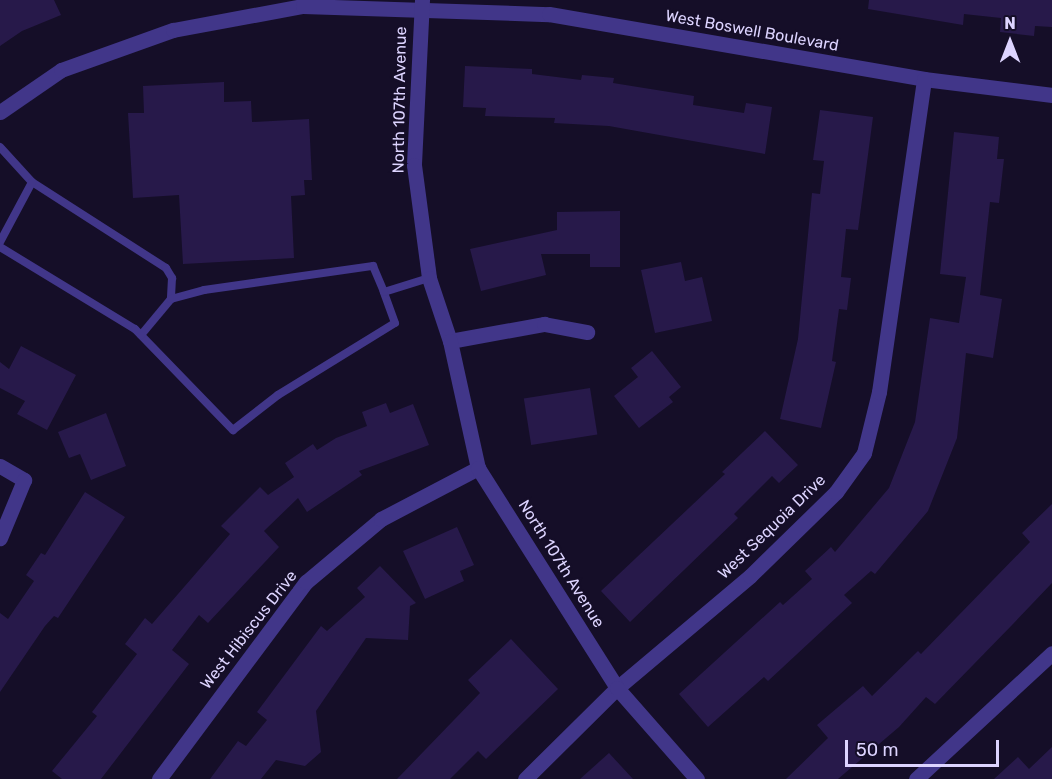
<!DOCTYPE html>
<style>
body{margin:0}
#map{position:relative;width:1052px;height:779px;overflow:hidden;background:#150e28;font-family:Rubik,sans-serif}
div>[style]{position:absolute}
.building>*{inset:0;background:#27194a;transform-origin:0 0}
.service>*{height:8px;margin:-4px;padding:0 4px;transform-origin:4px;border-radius:4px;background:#413689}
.minor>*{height:15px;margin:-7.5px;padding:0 7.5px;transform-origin:7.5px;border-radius:7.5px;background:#413689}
.tertiary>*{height:15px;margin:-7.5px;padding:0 7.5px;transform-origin:7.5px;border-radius:7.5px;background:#413689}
span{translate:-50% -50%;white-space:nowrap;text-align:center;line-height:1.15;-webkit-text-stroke:4.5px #150e28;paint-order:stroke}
.street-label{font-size:16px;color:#ddd4ff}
.north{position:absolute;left:980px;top:12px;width:60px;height:60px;-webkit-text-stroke:4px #150e28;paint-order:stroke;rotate:0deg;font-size:16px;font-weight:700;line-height:24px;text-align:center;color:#ddd4ff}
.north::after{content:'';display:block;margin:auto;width:21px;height:27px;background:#ddd4ff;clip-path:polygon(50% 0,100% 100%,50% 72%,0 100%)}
.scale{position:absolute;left:845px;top:740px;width:154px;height:27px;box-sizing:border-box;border:3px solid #ddd4ff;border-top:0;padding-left:8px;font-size:18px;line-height:21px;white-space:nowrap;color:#ddd4ff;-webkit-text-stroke:4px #150e28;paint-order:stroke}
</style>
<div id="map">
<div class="building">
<div style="clip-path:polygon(0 0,54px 0,61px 15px,22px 31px,0 46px)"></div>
<div style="clip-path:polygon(869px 0,1052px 0,1052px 27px,1035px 26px,1034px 36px,1000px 32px,1001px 18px,964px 14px,963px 25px,868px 9px)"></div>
<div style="clip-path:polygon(465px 66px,532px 69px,532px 74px,581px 80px,582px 75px,614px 78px,613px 83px,694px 96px,693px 105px,744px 113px,746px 103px,772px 107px,765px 154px,609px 126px,554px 123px,555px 118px,485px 116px,486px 108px,463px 107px)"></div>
<div style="clip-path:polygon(224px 82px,224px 102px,251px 101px,252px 122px,309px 119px,312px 180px,304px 180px,305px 195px,291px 196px,294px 258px,183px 264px,179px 195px,133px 198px,128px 113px,144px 113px,143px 86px)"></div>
<div style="clip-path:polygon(820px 110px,873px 117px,858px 230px,846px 229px,841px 277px,851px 278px,847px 310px,839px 309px,832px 361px,836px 362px,821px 428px,780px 419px,798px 339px,812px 193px,820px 194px,824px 161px,813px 160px)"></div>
<div style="clip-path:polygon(954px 132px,999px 137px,997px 159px,1004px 159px,999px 203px,990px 202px,980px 295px,1002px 299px,993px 358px,966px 353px,957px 438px,928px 511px,875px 574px,871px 571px,844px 595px,852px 603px,768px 681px,764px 677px,708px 727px,679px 694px,780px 602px,783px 605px,812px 579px,805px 571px,831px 547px,835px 552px,889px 488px,915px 422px,930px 318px,959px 323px,966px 277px,940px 274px)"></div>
<div style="clip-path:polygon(620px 211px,620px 267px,590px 267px,590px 254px,541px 254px,546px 275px,481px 291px,470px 249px,557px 230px,557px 212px)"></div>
<div style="clip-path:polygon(681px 262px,685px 281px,702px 277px,712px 321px,655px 333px,641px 270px)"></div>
<div style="clip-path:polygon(21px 346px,76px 375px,47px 430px,17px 414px,25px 401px,0 388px,0 362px,9px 369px)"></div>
<div style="clip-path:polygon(652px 351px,681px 387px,669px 397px,673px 402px,639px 428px,614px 396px,638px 377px,631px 368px)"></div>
<div style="left:590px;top:388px;width:47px;height:67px;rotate:81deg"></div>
<div style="clip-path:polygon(386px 403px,390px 413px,413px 404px,429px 445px,359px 471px,362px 475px,307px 512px,298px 498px,264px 531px,279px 547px,208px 623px,199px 615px,172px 650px,189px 664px,101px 779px,62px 779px,52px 771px,97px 716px,92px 712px,137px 654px,125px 644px,145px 618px,152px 624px,230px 534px,221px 526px,260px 487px,268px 495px,294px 477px,285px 463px,313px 444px,317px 450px,336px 438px,367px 426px,362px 412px)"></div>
<div style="clip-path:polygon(106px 413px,126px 466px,91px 480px,80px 454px,69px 458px,58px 432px)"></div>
<div style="clip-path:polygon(765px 431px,798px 465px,779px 483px,772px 476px,734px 514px,738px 518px,630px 622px,601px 591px,725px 474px,722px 472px)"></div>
<div style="clip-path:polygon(85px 492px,125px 517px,58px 618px,54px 616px,45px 626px,0 692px,0 613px,8px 619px,34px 581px,26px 575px,41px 553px,45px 555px)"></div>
<div style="clip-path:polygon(1052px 504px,1052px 583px,1013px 624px,935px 704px,926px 697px,899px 727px,838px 779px,786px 779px,828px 738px,817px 725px,863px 686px,872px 696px,918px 651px,921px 654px,1030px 542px,1022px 533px)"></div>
<div style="clip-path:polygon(457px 527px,474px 565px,460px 571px,464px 581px,425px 599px,403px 551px)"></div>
<div style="clip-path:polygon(380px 566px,416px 603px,410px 606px,408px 640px,366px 638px,316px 711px,321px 752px,305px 766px,276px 760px,261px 779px,210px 779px,238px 741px,246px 746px,267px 720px,257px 712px,321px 626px,327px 631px,365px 597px,357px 588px)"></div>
<div style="clip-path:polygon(511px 639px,558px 689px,486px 759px,478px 751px,450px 779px,397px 779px,480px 693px,468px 680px)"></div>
<div style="clip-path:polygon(1052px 747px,1052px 779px,994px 779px,1018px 757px,1029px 769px)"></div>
<div style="clip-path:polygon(609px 753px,633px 779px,580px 779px)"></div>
</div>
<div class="service">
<div style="left:0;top:147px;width:47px;rotate:47.6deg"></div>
<div style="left:32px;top:182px;width:159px;rotate:32.7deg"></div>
<div style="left:166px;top:268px;width:12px;rotate:59deg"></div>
<div style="left:172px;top:278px;width:21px;rotate:93deg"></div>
<div style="left:0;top:242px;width:68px;rotate:-61.9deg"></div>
<div style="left:0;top:247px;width:158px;rotate:31.3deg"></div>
<div style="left:135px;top:329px;width:141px;rotate:45.9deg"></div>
<div style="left:233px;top:430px;width:57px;rotate:-37.9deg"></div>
<div style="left:278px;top:395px;width:137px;rotate:-31.6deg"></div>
<div style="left:395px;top:323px;width:33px;rotate:-110deg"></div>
<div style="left:384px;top:292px;width:47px;rotate:-17.3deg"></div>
<div style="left:141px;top:335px;width:47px;rotate:-50.2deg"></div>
<div style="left:171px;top:299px;width:34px;rotate:-15deg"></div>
<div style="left:204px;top:290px;width:171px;rotate:-8.1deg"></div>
<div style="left:373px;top:266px;width:28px;rotate:67deg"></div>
</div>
<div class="minor">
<div style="left:0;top:112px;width:74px;rotate:-34.5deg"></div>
<div style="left:61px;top:70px;width:119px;rotate:-19.7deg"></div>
<div style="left:173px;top:30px;width:132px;rotate:-10.5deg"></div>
<div style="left:303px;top:6px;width:246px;rotate:1.9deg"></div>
<div style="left:549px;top:14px;width:381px;rotate:9.8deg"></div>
<div style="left:924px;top:79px;width:129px;rotate:7.1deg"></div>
<div style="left:450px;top:341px;width:96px;rotate:-10.3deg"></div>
<div style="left:544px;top:324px;width:44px;rotate:10.5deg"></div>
<div style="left:0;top:466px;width:28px;rotate:30deg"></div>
<div style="left:24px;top:480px;width:63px;rotate:112.5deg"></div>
<div style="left:159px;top:779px;width:246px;rotate:-53.3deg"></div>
<div style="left:306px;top:582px;width:98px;rotate:-40deg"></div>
<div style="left:381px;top:519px;width:110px;rotate:-27.7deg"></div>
<div style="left:525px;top:779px;width:129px;rotate:-44.7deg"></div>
<div style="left:617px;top:688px;width:174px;rotate:-40.1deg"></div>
<div style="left:750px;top:576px;width:120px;rotate:-44.3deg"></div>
<div style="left:836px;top:492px;width:48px;rotate:-54.3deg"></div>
<div style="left:864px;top:453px;width:63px;rotate:-76.2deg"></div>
<div style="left:879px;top:392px;width:316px;rotate:-81.8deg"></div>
<div style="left:916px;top:779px;width:185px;rotate:-42.8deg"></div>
</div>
<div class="tertiary">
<div style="left:422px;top:0;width:165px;rotate:92.8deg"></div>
<div style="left:414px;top:165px;width:114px;rotate:82.4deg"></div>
<div style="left:429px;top:278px;width:66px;rotate:71.6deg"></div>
<div style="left:450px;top:341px;width:130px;rotate:77.6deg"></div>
<div style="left:478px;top:468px;width:260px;rotate:57.7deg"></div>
<div style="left:617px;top:688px;width:121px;rotate:48.7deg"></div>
</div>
<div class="street-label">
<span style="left:752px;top:31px;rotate:10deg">West Boswell Boulevard</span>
<span style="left:400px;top:100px;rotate:-89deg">North 107th Avenue</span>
<span style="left:772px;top:527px;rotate:-44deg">West Sequoia Drive</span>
<span style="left:561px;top:564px;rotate:58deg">North 107th Avenue</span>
<span style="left:249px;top:630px;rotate:-52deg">West Hibiscus Drive</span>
</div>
<div class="north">N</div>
<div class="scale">50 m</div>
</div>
